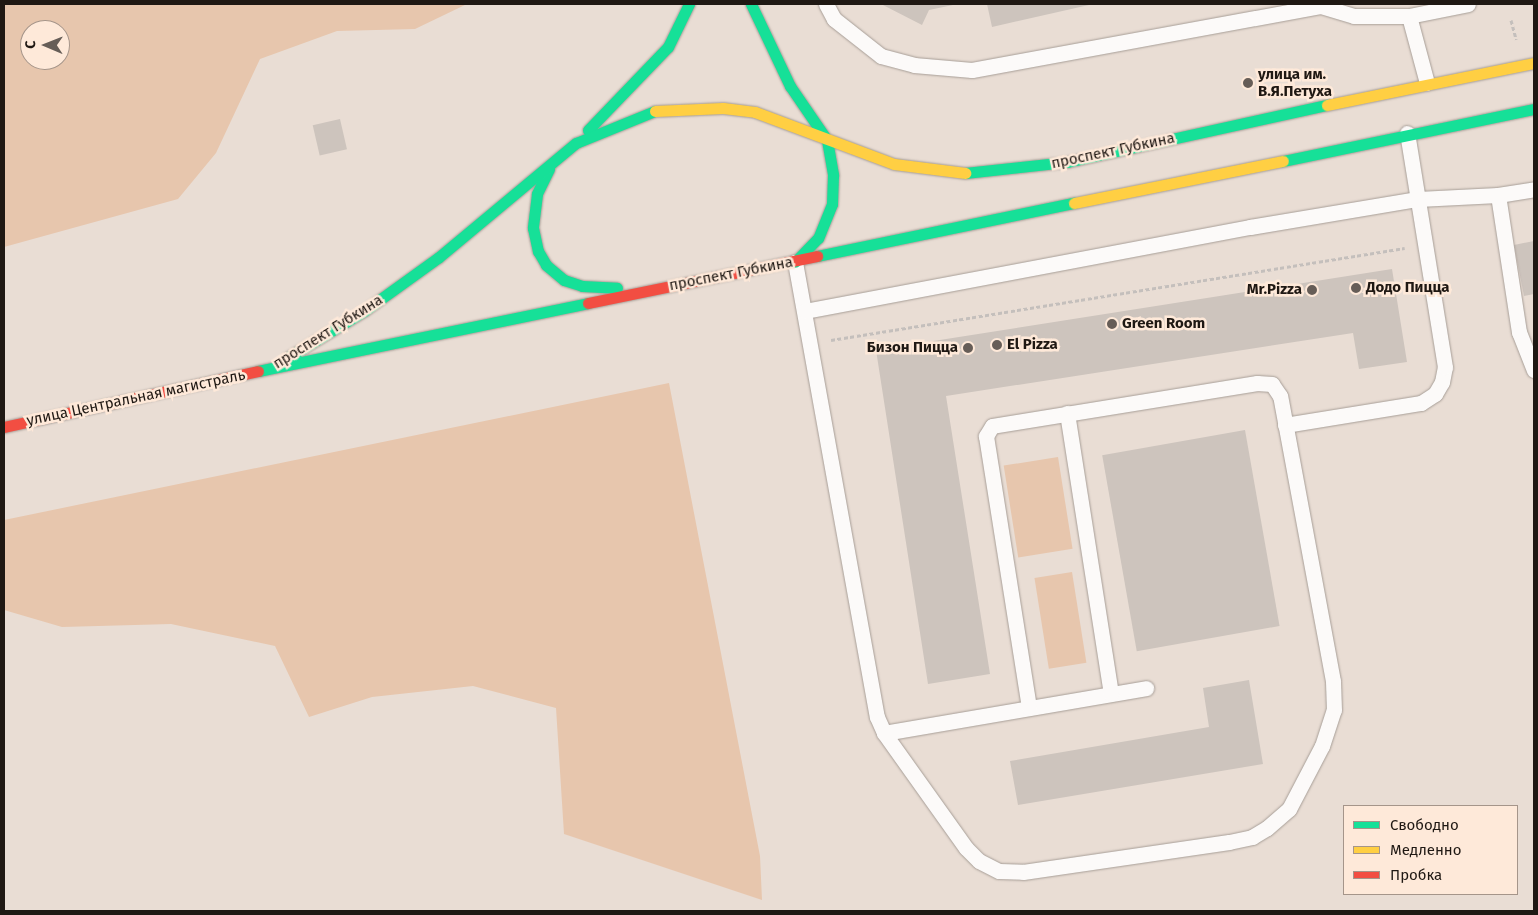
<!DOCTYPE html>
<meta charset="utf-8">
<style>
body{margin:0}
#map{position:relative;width:1538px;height:915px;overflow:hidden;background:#e9ddd4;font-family:"Fira Sans",sans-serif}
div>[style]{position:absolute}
.green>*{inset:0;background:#e7c6ad;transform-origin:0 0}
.building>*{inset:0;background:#cdc4bd;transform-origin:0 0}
.path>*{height:3px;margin-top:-1.5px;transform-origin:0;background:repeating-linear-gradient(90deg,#c4bfbc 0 4px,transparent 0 6.5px)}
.roads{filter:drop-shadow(0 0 1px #a79e97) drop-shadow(0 0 1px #a79e97)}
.lane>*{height:15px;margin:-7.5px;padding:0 7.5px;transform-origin:7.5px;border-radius:7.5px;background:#fcfaf9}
.fast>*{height:11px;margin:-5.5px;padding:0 5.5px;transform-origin:5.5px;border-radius:5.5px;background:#16e098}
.slow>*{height:11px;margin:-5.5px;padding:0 5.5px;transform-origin:5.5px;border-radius:5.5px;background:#ffcf43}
.jam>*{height:11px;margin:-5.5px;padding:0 5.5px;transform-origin:5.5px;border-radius:5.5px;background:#f24e42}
.dots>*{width:14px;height:14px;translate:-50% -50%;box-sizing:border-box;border:2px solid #fee9d9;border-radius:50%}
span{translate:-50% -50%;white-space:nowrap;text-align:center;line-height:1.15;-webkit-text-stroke:5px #fee9d9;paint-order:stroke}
.poi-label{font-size:15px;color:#1f1813;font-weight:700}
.left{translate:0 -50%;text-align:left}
.right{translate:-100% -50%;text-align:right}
.street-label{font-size:15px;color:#1f1813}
.frame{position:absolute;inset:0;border:5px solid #1f1813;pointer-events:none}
.legend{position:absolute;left:1343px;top:805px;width:175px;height:90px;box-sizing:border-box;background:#fee9d9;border:1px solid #a5958a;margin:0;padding:6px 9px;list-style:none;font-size:15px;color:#1f1813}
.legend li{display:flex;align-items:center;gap:10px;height:25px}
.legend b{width:25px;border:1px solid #a5958a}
.north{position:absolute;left:20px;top:20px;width:50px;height:50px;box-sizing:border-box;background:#fee9d9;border:1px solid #a5958a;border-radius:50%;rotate:271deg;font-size:14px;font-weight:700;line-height:20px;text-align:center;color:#1f1813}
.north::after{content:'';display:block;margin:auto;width:18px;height:22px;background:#665d57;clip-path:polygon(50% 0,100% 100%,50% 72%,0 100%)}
</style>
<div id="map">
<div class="green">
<div style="clip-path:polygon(evenodd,4px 4px,467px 4px,415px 29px,337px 31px,260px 59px,216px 153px,178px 199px,4px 247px,4px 4px,30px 30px,60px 30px,60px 60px,30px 60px,30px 30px)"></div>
<div style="clip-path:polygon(669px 383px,760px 856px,762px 900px,564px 834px,556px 708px,473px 686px,372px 697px,309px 717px,275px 646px,171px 624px,62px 627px,4px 610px,4px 520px)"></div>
<div style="left:1058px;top:457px;width:93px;height:55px;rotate:81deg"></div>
<div style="left:1072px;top:572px;width:92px;height:38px;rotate:81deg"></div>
</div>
<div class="building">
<div style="clip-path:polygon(881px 4px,952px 4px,953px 5px,929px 10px,922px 25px)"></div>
<div style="clip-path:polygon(987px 4px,1089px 4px,1089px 5px,992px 27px)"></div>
<div style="left:340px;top:119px;width:31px;height:28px;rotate:77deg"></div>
<div style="clip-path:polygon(1534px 241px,1534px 294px,1524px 296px,1514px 245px)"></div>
<div style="clip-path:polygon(1392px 269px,1407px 362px,1359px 369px,1353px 333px,946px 396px,990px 674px,928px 684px,876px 350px)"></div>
<div style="left:1245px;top:430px;width:199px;height:145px;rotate:80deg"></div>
<div style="clip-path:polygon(1249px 680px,1263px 764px,1018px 805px,1010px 761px,1209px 727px,1203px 688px)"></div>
</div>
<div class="path">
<div style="left:1511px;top:20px;width:20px;rotate:75deg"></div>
<div style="left:831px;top:340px;width:581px;rotate:-9.11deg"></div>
</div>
<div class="roads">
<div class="lane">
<div style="left:826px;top:4px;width:17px;rotate:62deg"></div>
<div style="left:834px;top:19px;width:60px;rotate:38.2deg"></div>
<div style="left:881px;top:56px;width:34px;rotate:15deg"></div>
<div style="left:914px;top:65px;width:58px;rotate:4.9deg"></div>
<div style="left:972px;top:70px;width:355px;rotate:-10.4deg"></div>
<div style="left:1321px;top:6px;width:34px;rotate:17deg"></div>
<div style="left:1354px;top:16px;width:55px"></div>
<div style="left:1409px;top:16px;width:60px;rotate:-11.5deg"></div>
<div style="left:1409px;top:16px;width:69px;rotate:75deg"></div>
<div style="left:1498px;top:195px;width:139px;rotate:81.3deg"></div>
<div style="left:1519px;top:332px;width:41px;rotate:68.5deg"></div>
<div style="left:795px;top:262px;width:462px;rotate:79.8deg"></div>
<div style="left:877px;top:717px;width:17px;rotate:66deg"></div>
<div style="left:884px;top:733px;width:266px;rotate:-9.7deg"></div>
<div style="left:805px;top:311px;width:453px;rotate:-10.7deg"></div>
<div style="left:1250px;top:227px;width:170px;rotate:-9.5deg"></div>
<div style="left:1418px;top:199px;width:80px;rotate:-2.9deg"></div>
<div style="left:1498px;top:195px;width:36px;rotate:-9deg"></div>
<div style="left:1067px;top:413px;width:284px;rotate:81.1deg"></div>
<div style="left:1285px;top:425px;width:138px;rotate:-9.2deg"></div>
<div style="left:1421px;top:403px;width:17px;rotate:-33deg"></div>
<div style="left:1435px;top:394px;width:14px;rotate:-60deg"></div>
<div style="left:1442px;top:382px;width:15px;rotate:-79deg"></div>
<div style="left:1445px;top:367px;width:237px;rotate:-99.2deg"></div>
<div style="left:884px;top:733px;width:141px;rotate:54.5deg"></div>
<div style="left:966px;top:848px;width:18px;rotate:45deg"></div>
<div style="left:979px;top:861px;width:22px;rotate:27deg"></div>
<div style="left:999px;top:871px;width:24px;rotate:2deg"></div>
<div style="left:1023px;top:872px;width:208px;rotate:-8.3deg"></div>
<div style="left:1229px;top:842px;width:24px;rotate:-12deg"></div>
<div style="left:1252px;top:837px;width:17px;rotate:-31deg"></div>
<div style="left:1267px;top:828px;width:29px;rotate:-41deg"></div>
<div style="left:1289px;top:809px;width:71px;rotate:-62.4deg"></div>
<div style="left:1322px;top:746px;width:38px;rotate:-72deg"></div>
<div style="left:1334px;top:710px;width:29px;rotate:-92deg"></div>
<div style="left:1333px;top:681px;width:290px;rotate:-100.5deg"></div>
<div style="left:1280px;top:396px;width:14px;rotate:-124deg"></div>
<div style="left:1272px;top:384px;width:15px;rotate:-176deg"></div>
<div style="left:1257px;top:383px;width:268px;rotate:170.8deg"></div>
<div style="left:992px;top:426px;width:12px;rotate:121deg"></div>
<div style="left:986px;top:436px;width:275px;rotate:81deg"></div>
</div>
<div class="fast">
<div style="left:751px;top:4px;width:91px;rotate:64.6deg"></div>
<div style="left:790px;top:86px;width:65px;rotate:55.6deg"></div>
<div style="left:827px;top:140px;width:36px;rotate:80deg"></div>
<div style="left:833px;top:175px;width:29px;rotate:92deg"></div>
<div style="left:832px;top:204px;width:37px;rotate:112deg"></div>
<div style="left:818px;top:238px;width:33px;rotate:134deg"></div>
<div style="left:588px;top:130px;width:115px;rotate:-46.1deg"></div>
<div style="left:668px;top:47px;width:48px;rotate:-64deg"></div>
<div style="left:1283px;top:161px;width:256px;rotate:-11.7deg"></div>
<div style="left:549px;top:169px;width:28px;rotate:116deg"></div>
<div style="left:537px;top:194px;width:34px;rotate:97deg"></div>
<div style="left:533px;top:228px;width:24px;rotate:78deg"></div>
<div style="left:538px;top:251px;width:16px;rotate:60deg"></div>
<div style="left:546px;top:265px;width:23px;rotate:40deg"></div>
<div style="left:564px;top:280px;width:19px;rotate:18deg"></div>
<div style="left:582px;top:286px;width:35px;rotate:3deg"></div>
<div style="left:965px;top:173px;width:103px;rotate:-6.2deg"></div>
<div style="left:1067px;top:162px;width:266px;rotate:-12.4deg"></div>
<div style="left:817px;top:256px;width:262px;rotate:-11.7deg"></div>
<div style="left:287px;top:358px;width:90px;rotate:-31.4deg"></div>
<div style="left:364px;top:311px;width:92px;rotate:-35.8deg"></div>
<div style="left:439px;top:257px;width:178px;rotate:-39.8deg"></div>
<div style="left:576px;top:143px;width:85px;rotate:-22.1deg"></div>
<div style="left:258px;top:371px;width:337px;rotate:-11.6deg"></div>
</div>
<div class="slow">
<div style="left:1327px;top:105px;width:211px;rotate:-11.5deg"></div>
<div style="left:655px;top:111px;width:68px;rotate:-2.5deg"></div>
<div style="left:723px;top:108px;width:32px;rotate:7deg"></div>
<div style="left:755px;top:112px;width:148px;rotate:20.5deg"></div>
<div style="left:894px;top:164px;width:72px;rotate:7.2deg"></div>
<div style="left:1074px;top:203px;width:213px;rotate:-11.4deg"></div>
</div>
<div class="jam">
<div style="left:588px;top:303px;width:234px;rotate:-11.6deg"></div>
<div style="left:4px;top:427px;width:260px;rotate:-12.4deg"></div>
</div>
</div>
<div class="dots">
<div style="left:1248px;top:83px;background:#665d57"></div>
<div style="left:1356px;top:288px;background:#665d57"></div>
<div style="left:1312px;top:290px;background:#665d57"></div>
<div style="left:1112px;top:324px;background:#665d57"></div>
<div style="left:997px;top:345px;background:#665d57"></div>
<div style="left:968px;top:348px;background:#665d57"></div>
</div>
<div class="poi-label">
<span class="left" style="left:1258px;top:83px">улица им.<br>В.Я.Петуха</span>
<span class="left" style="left:1366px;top:288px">Додо Пицца</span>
<span class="right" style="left:1302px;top:290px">Mr.Pizza</span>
<span class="left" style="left:1122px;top:324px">Green Room</span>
<span class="left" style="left:1007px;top:345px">El Pizza</span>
<span class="right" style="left:958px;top:348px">Бизон Пицца</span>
</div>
<div class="street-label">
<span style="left:1113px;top:151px;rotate:-12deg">проспект Губкина</span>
<span style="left:731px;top:274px;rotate:-11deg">проспект Губкина</span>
<span style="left:328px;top:332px;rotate:-32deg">проспект Губкина</span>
<span style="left:136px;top:398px;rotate:-12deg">улица Центральная магистраль</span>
</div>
<div class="frame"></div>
<ul class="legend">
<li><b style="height:6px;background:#16e098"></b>Свободно</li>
<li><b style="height:6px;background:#ffcf43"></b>Медленно</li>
<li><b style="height:6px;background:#f24e42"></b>Пробка</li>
</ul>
<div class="north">С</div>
</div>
